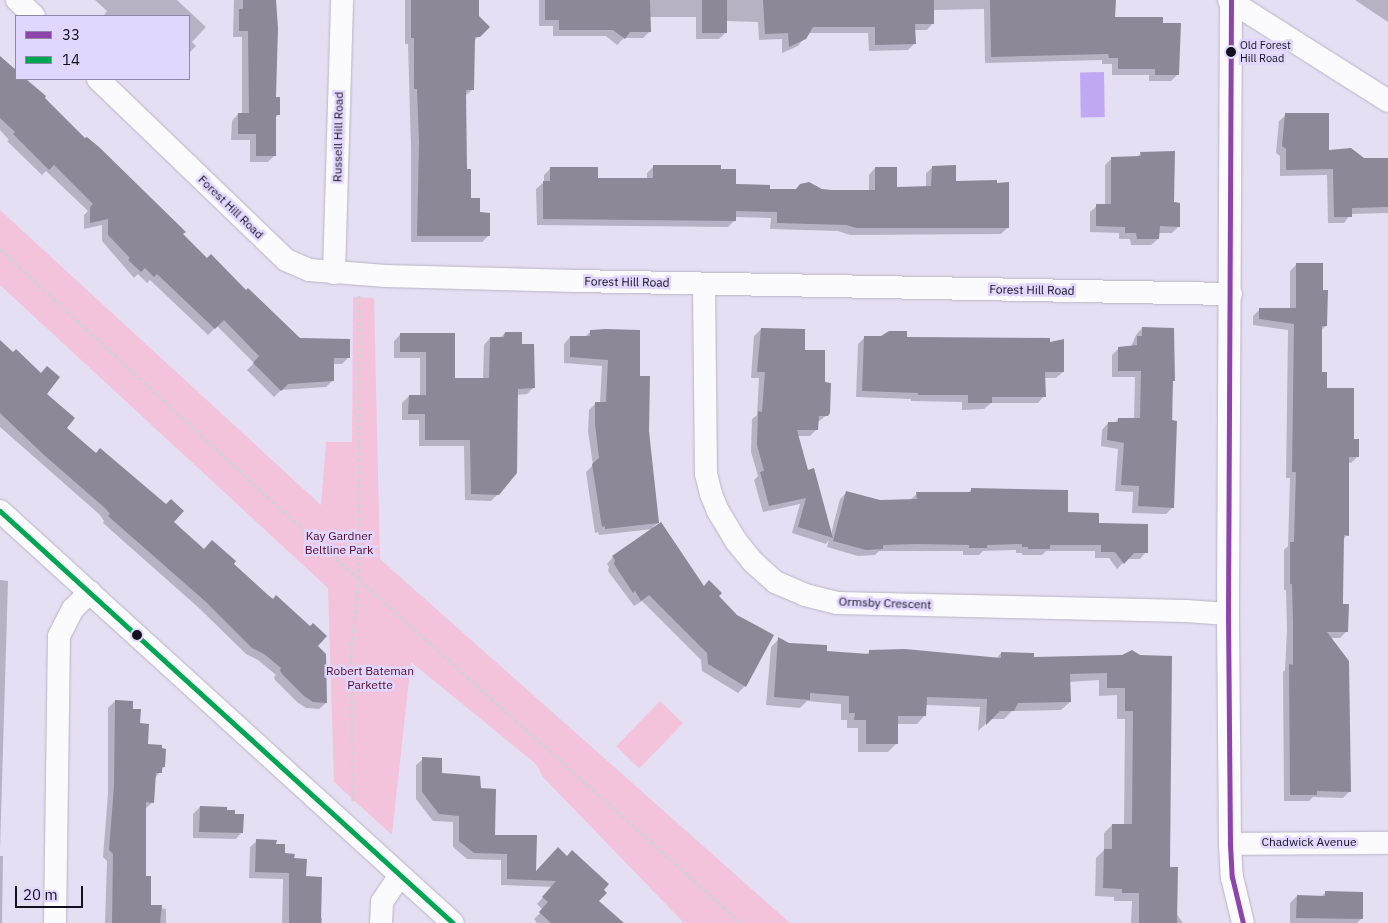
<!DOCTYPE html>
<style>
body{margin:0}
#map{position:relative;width:1388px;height:923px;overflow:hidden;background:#e5dff4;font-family:"IBM Plex Sans",sans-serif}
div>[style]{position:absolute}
.green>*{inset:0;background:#f3c3dc;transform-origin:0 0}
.water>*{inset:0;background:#c1a8f5;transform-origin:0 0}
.shadow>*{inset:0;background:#0003}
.building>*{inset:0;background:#8c8897;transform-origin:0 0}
.path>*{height:3px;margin-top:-1.5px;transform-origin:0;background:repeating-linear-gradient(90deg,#d2d1d6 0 4px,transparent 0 6.5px)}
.roads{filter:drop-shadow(0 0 1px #b8b4c4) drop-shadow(0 0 1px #b8b4c4)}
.minor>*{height:22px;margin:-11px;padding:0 11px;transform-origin:11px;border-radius:11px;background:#fbfafd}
.bus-1>*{height:5px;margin:-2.5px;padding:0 2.5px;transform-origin:2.5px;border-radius:2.5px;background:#8e44ad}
.bus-2>*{height:5px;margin:-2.5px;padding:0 2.5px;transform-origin:2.5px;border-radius:2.5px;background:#00a651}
.dots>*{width:14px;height:14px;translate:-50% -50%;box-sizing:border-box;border:2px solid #e1d6fd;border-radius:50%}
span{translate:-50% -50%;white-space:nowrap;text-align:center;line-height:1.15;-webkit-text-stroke:5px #e1d6fd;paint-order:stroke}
.bus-label{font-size:11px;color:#14101d}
.left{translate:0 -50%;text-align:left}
.street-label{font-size:12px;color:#14101d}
.park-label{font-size:12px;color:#520a2c}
.legend{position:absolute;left:15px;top:15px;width:175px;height:65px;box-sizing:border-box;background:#e1d6fd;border:1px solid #8f87a3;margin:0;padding:6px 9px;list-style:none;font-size:15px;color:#14101d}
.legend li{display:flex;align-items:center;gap:10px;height:25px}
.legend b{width:25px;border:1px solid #8f87a3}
.scale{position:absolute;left:15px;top:886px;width:68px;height:22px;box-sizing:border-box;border:2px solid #14101d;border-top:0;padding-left:6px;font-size:15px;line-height:18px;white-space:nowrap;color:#14101d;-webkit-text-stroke:4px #e1d6fd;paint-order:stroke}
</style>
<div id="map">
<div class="green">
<div style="clip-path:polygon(0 210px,321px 505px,326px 442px,352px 442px,353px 297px,374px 298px,380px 559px,790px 923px,684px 923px,543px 777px,536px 764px,411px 662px,392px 835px,334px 782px,328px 588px,0 285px)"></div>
<div style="left:660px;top:701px;width:32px;height:63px;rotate:44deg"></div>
</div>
<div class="water">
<div style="left:1104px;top:72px;width:45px;height:24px;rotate:89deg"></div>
</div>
<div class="shadow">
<div style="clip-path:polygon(95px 0,177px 0,206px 27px,192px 42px,196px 46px,189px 53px,189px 16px,105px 16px,104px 15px,107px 11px)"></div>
<div style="clip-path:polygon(234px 0,275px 0,275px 98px,279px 114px,275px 118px,275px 155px,268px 162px,250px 162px,250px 140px,231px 140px,232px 121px,238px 114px,242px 114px,242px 37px,233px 37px)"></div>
<div style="clip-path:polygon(405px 0,478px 0,478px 16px,488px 27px,473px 42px,473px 89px,465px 96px,466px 171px,470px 199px,489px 235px,482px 242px,411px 242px,411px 149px,408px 44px,405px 44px)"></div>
<div style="clip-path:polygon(539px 0,1114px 0,1114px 18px,1162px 24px,1178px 74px,1171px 81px,1149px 81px,1149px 75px,1112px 75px,1112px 64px,1102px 64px,1102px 60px,985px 63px,984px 9px,933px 10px,933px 23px,927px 30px,914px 30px,914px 44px,908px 50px,869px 51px,868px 33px,808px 33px,798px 46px,782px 53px,782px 39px,759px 40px,758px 22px,726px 21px,726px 32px,719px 39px,696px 39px,696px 17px,649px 17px,649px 32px,643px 38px,624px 38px,617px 45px,606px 36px,553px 36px,553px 26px,539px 26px)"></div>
<div style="clip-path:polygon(1355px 0,1388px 0,1388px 22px)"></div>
<div style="clip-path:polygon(0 57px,16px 72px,16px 79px,24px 79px,45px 96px,43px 98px,207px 260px,299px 339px,349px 357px,342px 364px,333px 364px,333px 380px,326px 387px,281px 390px,274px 397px,247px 370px,254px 363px,217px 326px,208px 335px,150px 280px,147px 283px,138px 274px,134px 278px,102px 241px,102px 225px,84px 229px,84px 215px,88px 211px,46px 171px,42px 175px,7px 141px,9px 140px,0 130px)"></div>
<div style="clip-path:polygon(1286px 115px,1328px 151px,1364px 160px,1388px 159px,1388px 213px,1351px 214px,1344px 223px,1328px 223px,1327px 175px,1280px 176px,1280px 156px,1276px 153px,1279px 121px)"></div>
<div style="clip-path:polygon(1141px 153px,1173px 204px,1179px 226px,1172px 233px,1158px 233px,1158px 239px,1151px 245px,1131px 245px,1130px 239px,1119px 239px,1119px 233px,1090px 232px,1090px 212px,1097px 206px,1105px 206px,1105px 165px,1112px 158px,1136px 158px)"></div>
<div style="clip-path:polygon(654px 166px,719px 170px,735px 185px,769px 191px,869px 191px,869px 175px,875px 168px,896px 188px,926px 188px,926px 173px,933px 167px,1008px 227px,1001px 234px,850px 235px,838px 231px,770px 229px,771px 218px,734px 217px,734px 221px,728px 227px,537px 225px,536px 189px,544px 182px,544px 175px,551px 168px,597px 179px,647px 179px,647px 173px)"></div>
<div style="clip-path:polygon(1297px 264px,1322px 291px,1326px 326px,1320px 331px,1321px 374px,1326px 390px,1353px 441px,1358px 456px,1351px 463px,1348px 463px,1347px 535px,1343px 540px,1341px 600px,1347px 631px,1340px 638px,1330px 638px,1350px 791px,1343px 798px,1313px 797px,1309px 801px,1284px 801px,1283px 672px,1285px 670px,1287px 630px,1286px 590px,1284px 590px,1284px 550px,1288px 546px,1290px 478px,1286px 478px,1288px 330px,1253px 325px,1253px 316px,1260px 309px,1290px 309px,1290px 271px)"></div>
<div style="clip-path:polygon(1142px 328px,1172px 382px,1173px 507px,1166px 514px,1132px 513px,1133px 492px,1115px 491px,1118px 449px,1101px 446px,1102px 430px,1108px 423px,1114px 424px,1118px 419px,1134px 419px,1135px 377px,1112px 377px,1112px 355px,1119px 348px,1131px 347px,1136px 335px)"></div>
<div style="clip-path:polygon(761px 329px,803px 351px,823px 384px,827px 415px,818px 422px,817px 429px,810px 436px,798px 436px,807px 471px,831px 534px,840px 499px,847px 492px,880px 501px,910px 500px,917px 494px,968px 493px,971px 490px,1067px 514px,1098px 524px,1146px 552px,1140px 559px,1127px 559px,1117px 569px,1109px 558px,1095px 558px,1095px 551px,1046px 551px,1042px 555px,1022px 555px,1022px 553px,1016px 553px,1016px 550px,983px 551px,979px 555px,963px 555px,963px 551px,879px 551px,875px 555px,858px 556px,827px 547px,829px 540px,826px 544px,792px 533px,800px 504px,763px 512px,754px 480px,758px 476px,751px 452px,752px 419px,757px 415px,759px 378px,751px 378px,754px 336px)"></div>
<div style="clip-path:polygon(590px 332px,638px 377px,648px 431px,658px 523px,653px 527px,703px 587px,717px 596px,745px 686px,738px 693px,702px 671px,701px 660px,642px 601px,634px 606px,608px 571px,609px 567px,607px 564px,613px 557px,653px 529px,599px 535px,598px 532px,595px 533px,586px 472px,593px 465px,588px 431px,589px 410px,596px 403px,600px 403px,602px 366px,564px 363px,564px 344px,570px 337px,585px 337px)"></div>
<div style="clip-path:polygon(505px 333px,521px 345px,534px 387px,527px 394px,516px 395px,498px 494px,491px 501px,465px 500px,464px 446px,419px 446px,419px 420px,402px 420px,402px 403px,409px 396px,420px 397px,420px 358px,394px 358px,394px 341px,401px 334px,454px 334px,454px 379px,483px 379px,484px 345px,490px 338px,500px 338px)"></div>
<div style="clip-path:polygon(865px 337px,906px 338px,1063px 372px,1056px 378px,1044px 378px,1044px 396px,1038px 403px,991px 403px,984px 409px,962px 410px,962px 402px,911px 401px,911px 399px,856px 397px,858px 344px)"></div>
<div style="clip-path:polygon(0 344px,45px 394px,65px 429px,204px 550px,232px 564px,316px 646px,326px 703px,319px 709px,306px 708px,297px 702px,275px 680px,274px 677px,276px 675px,258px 660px,246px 654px,200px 609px,103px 523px,104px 521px,99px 514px,0 427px)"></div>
<div style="clip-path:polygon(0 580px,8px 581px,0 850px)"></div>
<div style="clip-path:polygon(779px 639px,788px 644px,825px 652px,866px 655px,870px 651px,996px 659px,1001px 653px,1033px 658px,1122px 656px,1168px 868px,1176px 913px,1183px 923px,1131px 923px,1132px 901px,1114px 901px,1114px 897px,1095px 896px,1096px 858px,1104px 850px,1104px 833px,1112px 825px,1124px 825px,1125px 719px,1117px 719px,1117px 695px,1099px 696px,1099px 680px,1069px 682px,1070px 702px,1061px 710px,1012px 711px,1004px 719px,991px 719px,978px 731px,980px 707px,926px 705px,925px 715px,917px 724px,897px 724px,896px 744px,888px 752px,858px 752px,858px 728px,847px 728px,847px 720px,841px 720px,841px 704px,807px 701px,800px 708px,766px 705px,771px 647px)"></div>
<div style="clip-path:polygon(115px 701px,132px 710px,146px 745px,164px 767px,155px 778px,153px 802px,145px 809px,145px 877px,150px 906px,166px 909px,166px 923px,105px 923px,107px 861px,103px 857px,108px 793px,108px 708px)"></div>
<div style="clip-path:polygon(423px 759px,441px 774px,480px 790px,494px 836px,535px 873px,602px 890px,598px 901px,622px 923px,537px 923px,534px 919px,543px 910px,537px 904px,552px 887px,501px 885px,501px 860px,467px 859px,453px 847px,453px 822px,433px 821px,416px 799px,416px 765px)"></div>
<div style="clip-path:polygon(200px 807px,226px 811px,242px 832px,236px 839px,193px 838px,193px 814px)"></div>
<div style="clip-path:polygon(257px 841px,275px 845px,283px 855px,293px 860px,305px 877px,319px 918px,322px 918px,322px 923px,282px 923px,283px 879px,249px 878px,250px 847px)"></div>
<div style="clip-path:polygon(0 856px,3px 856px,2px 923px,0 923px)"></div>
<div style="clip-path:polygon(1326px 892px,1361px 919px,1357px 923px,1290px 923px,1290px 903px,1297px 896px,1321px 897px)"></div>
</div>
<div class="building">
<div style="clip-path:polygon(243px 0,276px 0,278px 28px,276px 97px,280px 97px,280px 115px,276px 115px,276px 156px,256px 156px,256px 134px,238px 134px,238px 113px,249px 113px,248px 31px,239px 31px,239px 9px,243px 9px)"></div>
<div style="clip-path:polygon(411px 0,479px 0,479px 16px,490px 27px,480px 37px,475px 37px,474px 90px,466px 90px,467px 169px,471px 169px,471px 198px,480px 198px,480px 212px,490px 213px,490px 236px,417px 236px,419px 142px,417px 89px,414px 89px,414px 38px,411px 38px)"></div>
<div style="clip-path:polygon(545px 0,650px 0,651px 32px,630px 32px,625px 39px,613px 30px,559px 30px,559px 20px,545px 20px)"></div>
<div style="left:702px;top:0;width:25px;height:33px"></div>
<div style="clip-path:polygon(763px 0,934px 0,934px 24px,915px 24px,916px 44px,875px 45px,875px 27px,813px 27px,806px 39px,789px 47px,788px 33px,765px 34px)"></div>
<div style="clip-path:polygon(990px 0,1116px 0,1115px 17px,1163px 17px,1163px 23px,1181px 23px,1179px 75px,1155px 75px,1155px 69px,1118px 69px,1118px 58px,1109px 58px,1108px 54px,991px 57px)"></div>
<div style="clip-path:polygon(0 56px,16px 70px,16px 79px,26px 79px,46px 96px,45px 98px,85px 138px,87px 137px,99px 147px,186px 232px,183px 234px,207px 258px,211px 254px,246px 290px,248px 288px,300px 338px,350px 339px,350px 358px,334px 358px,334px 381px,288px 384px,281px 391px,253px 363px,259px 356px,224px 320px,215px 329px,157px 274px,154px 277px,145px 268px,141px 272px,128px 260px,130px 258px,108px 235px,108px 219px,90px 223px,90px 207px,93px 204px,54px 165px,49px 170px,13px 134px,15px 132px,0 118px)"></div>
<div style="clip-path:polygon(1285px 113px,1329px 113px,1329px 150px,1351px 148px,1364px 158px,1388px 158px,1388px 207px,1352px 208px,1352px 217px,1334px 217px,1333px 169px,1286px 170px,1286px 149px,1282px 146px)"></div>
<div style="clip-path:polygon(1175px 151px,1174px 202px,1180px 203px,1180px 227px,1160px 226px,1159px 239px,1137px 239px,1136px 233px,1125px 233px,1125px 227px,1096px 226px,1096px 204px,1111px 204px,1111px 157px,1141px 156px,1140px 152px)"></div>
<div style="clip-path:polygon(653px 165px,721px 165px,721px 169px,736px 169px,736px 184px,770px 185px,770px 189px,796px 189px,800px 184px,809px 182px,822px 189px,832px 190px,875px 190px,875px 167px,897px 167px,897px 187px,931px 186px,932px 166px,956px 165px,956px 181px,997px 180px,997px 183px,1009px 182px,1009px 228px,857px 228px,846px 225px,777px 223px,777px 212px,736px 211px,736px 221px,543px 219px,543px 181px,550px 181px,550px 167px,598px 167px,598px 178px,653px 178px)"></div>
<div style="clip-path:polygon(1296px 263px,1323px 263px,1323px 290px,1328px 290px,1327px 326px,1322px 326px,1322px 372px,1327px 372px,1327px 388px,1354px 388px,1354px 439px,1359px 439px,1359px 457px,1349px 457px,1349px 536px,1344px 535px,1343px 600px,1343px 604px,1349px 604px,1348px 632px,1327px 632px,1349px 661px,1351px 792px,1317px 791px,1317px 795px,1290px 795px,1289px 664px,1293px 665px,1293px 623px,1292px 584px,1290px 584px,1290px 542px,1294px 542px,1296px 472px,1292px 472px,1294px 324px,1259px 319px,1259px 308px,1296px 308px)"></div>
<div style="clip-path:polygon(1142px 327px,1174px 328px,1175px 381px,1173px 381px,1172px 420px,1177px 421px,1174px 508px,1138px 506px,1139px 486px,1121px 485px,1124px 443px,1107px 440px,1108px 422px,1118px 422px,1118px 418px,1140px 418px,1141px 371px,1118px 371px,1118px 347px,1137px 345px,1137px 336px,1142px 336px)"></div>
<div style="clip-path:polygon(761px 328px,805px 329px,805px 350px,825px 350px,825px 382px,831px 383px,830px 413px,828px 416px,819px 416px,818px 430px,797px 430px,808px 470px,814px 468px,833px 538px,798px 527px,806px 498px,769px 506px,760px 472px,764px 471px,757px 445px,758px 411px,762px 412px,765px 372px,757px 372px)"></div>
<div style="clip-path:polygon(606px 329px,640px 330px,640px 376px,650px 376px,649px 431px,659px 523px,605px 529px,605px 526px,602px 527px,592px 464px,599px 458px,595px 424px,595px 402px,606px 402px,608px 360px,570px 357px,570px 336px,590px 336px,590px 330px)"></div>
<div style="clip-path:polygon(889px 331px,907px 331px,907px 337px,1050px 338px,1050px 342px,1064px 339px,1064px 372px,1045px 372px,1046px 397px,992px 397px,992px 403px,968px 403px,968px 395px,918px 395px,918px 393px,862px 391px,864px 336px,881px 336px)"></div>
<div style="clip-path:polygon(505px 332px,522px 332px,522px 344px,534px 344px,535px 388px,518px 389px,517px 473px,499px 495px,471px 494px,470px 440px,425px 440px,425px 414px,408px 414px,409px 395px,426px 395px,426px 352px,400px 352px,400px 333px,455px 333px,455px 378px,489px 378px,490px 337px,504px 337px)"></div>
<div style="clip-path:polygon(0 340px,13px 352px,16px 349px,41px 373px,47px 366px,60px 377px,47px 394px,75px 418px,67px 428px,96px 453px,100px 448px,166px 504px,171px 499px,184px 511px,174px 522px,204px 549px,212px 540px,236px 561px,234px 564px,268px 595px,273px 599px,276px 595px,310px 626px,313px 623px,327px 636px,318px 646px,326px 654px,327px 703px,313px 702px,304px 696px,282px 674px,280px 670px,281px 668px,264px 654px,252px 648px,206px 602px,108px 516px,110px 514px,105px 508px,44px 455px,0 413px)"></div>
<div style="clip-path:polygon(971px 488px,1068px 490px,1068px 512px,1099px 513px,1099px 523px,1148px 524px,1148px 553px,1134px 553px,1124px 564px,1115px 552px,1101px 552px,1101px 545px,1050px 545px,1050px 549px,1028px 549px,1028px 547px,1022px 547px,1022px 544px,987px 545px,987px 548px,969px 548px,969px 545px,917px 544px,883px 545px,883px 549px,866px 550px,833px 541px,846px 491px,880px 500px,917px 499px,916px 492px,971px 492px)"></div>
<div style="clip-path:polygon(661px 522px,704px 586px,709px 580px,722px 593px,719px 596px,737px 615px,774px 635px,746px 687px,708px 664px,707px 653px,649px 595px,641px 601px,635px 591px,633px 593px,614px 564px,615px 560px,612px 556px)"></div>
<div style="clip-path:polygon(778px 637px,789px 643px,827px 645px,827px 651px,869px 654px,869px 650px,905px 649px,1001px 658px,1001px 652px,1034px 653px,1034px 657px,1122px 655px,1132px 650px,1140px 655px,1172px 656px,1170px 867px,1178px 867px,1177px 923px,1139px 923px,1139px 893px,1122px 893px,1122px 889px,1103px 888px,1104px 849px,1112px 849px,1112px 824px,1132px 824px,1133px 711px,1125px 711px,1125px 688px,1107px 688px,1107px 673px,1070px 674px,1071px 702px,1018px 703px,1014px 711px,1000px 711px,986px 725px,987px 699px,927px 697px,926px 716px,898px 716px,898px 744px,866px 744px,866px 720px,854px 720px,855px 713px,849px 713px,849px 696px,810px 693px,810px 700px,774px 697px)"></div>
<div style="clip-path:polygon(115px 700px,133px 701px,133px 709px,141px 709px,140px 723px,149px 724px,148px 744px,162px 745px,162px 748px,166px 749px,165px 767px,162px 767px,162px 773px,156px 773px,154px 803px,146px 802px,146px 876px,151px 876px,151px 905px,162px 905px,160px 923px,112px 923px,113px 854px,109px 850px,114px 786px)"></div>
<div style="clip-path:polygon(422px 757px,442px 758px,442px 773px,480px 776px,481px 788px,496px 789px,495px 835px,537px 835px,536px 871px,558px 847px,567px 856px,572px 850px,609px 884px,604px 890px,607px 893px,599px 901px,624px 923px,551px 923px,539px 912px,548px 902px,542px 897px,556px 881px,507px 879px,507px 854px,474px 853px,459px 841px,459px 816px,439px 814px,422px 792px)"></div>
<div style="clip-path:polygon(200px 806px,227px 807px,227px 810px,235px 810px,235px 814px,244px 814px,243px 833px,199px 832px)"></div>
<div style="clip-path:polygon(256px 839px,277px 840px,276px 844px,285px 844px,285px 853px,295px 854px,294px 858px,307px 859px,306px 876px,322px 877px,321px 923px,289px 923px,289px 873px,255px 872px)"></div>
<div style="clip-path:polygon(1325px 891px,1363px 892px,1363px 919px,1296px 918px,1297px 895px,1325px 896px)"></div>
</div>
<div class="path">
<div style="left:0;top:249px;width:386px;rotate:42.8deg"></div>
<div style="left:283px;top:511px;width:616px;rotate:41.97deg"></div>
<div style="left:353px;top:801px;width:149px;rotate:-90.8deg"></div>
<div style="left:351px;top:652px;width:73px;rotate:-83.7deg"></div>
<div style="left:359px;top:579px;width:284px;rotate:-90deg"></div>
</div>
<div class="roads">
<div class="minor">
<div style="left:17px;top:0;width:23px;rotate:43deg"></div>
<div style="left:1229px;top:0;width:188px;rotate:32.4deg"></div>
<div style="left:1231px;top:0;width:614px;rotate:90.28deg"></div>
<div style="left:1228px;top:614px;width:230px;rotate:89.5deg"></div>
<div style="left:1230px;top:844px;width:33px;rotate:87deg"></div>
<div style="left:1232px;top:877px;width:47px;rotate:76.6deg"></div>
<div style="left:98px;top:79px;width:261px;rotate:43.9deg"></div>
<div style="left:286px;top:260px;width:25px;rotate:23deg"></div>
<div style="left:309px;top:270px;width:77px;rotate:4.5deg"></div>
<div style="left:386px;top:276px;width:189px;rotate:1.5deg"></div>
<div style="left:575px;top:281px;width:656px;rotate:1.14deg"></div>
<div style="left:334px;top:273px;width:273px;rotate:-88.3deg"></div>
<div style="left:704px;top:284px;width:190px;rotate:89.4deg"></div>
<div style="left:706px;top:474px;width:21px;rotate:76deg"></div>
<div style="left:711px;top:494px;width:18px;rotate:68deg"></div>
<div style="left:718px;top:511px;width:35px;rotate:59deg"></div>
<div style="left:736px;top:541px;width:27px;rotate:51deg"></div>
<div style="left:753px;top:562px;width:30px;rotate:42deg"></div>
<div style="left:775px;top:582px;width:33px;rotate:23deg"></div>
<div style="left:805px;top:595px;width:33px;rotate:14deg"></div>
<div style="left:837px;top:603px;width:349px;rotate:1.3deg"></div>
<div style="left:1186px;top:611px;width:42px;rotate:4.1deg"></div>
<div style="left:0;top:511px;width:612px;rotate:42.29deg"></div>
<div style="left:1230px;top:844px;width:158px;rotate:-0.4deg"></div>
<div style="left:55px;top:923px;width:287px;rotate:-89.2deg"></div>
<div style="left:59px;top:636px;width:30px;rotate:-63deg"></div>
<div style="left:73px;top:609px;width:24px;rotate:-45deg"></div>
<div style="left:381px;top:923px;width:21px;rotate:-87deg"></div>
<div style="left:382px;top:902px;width:32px;rotate:-56deg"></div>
</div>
</div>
<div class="bus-1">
<div style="left:1231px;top:0;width:614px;rotate:90.28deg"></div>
<div style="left:1228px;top:614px;width:230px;rotate:89.5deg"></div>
<div style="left:1230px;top:844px;width:33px;rotate:87deg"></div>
<div style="left:1232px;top:877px;width:47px;rotate:76.6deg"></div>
</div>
<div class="bus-2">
<div style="left:0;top:511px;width:612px;rotate:42.29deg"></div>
</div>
<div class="dots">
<div style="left:1231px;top:52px;background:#14101d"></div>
<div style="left:137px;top:635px;background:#14101d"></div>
</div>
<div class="bus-label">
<span class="left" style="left:1240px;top:52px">Old Forest<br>Hill Road</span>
</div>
<div class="street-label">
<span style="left:338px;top:137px;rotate:-89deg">Russell Hill Road</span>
<span style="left:231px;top:207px;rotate:44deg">Forest Hill Road</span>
<span style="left:627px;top:282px;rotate:1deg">Forest Hill Road</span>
<span style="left:1032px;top:290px;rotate:1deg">Forest Hill Road</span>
<span style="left:885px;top:603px;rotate:2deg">Ormsby Crescent</span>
<span style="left:1309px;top:842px">Chadwick Avenue</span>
</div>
<div class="park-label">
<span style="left:339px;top:543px">Kay Gardner<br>Beltline Park</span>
<span style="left:370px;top:678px">Robert Bateman<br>Parkette</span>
</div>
<ul class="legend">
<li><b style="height:6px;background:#8e44ad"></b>33</li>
<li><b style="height:6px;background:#00a651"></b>14</li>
</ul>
<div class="scale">20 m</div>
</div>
